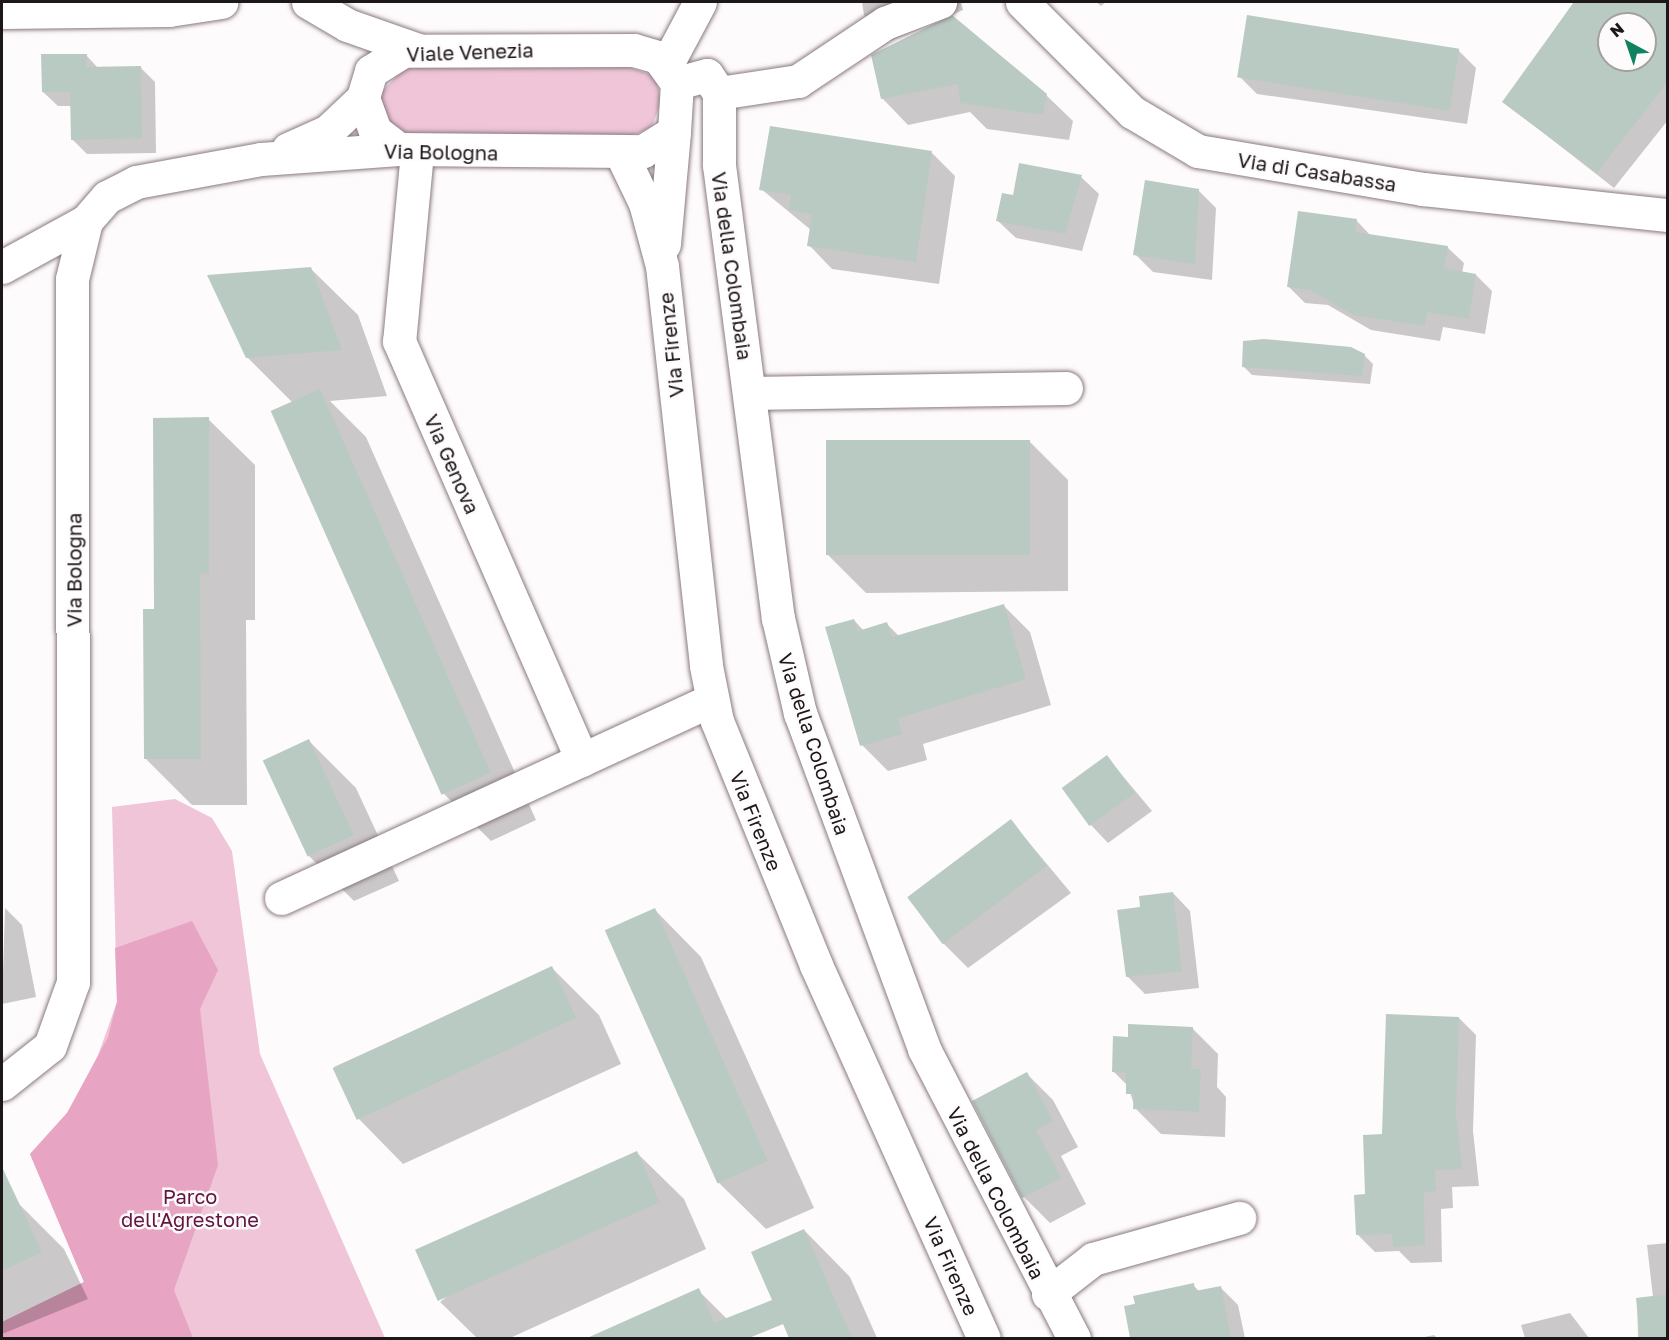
<!DOCTYPE html>
<style>
body{margin:0}
#map{position:relative;width:1669px;height:1340px;overflow:hidden;background:#fefbfc;font-family:"Golos Text",sans-serif}
div>[style]{position:absolute}
.green>*{inset:0;background:#efc5d7}
.forest>*{inset:0;background:#e7a5c3}
.shadow>*{inset:0;background:#0003}
.building>*{inset:0;background:#b9cac3;transform-origin:0 0}
.roads{filter:drop-shadow(0 0 2px #897a80) drop-shadow(0 0 2px #897a80)}
.minor>*{height:33px;margin:-16.5px;padding:0 16.5px;transform-origin:16.5px;border-radius:16.5px;background:#fff}
span{translate:-50% -50%;white-space:nowrap;text-align:center;line-height:1.15;-webkit-text-stroke:5px #fefbfc;paint-order:stroke}
.street-label{font-size:20px;color:#1d1719}
.park-label{font-size:20px;color:#611540}
.frame{position:absolute;inset:0;border:3px solid #1d1719;pointer-events:none}
.north{position:absolute;left:1597px;top:12px;width:60px;height:60px;box-sizing:border-box;background:#fefbfc;border:2px solid #a4a0a1;border-radius:50%;rotate:320deg;font-size:16px;font-weight:700;line-height:24px;text-align:center;color:#1d1719}
.north::after{content:'';display:block;margin:auto;width:21px;height:27px;background:#0e8261;clip-path:polygon(50% 0,100% 100%,50% 72%,0 100%)}
</style>
<div id="map">
<div class="green">
<div style="clip-path:polygon(618px 64px,655px 76px,661px 101px,652px 127px,624px 139px,430px 142px,391px 130px,379px 95px,406px 66px)"></div>
<div style="clip-path:polygon(175px 799px,212px 818px,232px 851px,260px 1054px,385px 1338px,2px 1338px,2px 1322px,84px 1282px,30px 1154px,67px 1113px,91px 1075px,117px 1002px,112px 807px)"></div>
</div>
<div class="forest">
<div style="clip-path:polygon(192px 921px,218px 970px,200px 1009px,218px 1165px,174px 1290px,193px 1338px,2px 1338px,2px 1322px,84px 1282px,30px 1154px,67px 1113px,108px 1037px,117px 1002px,115px 948px)"></div>
</div>
<div class="shadow">
<div style="clip-path:polygon(862px 2px,961px 2px,963px 10px,890px 41px,864px 15px)"></div>
<div style="clip-path:polygon(1096px 2px,1106px 2px,1101px 6px)"></div>
<div style="clip-path:polygon(evenodd,1574px 2px,1668px 2px,1668px 120px,1614px 188px,1504px 102px,1574px 2px,1609px 24px,1645px 24px,1645px 60px,1609px 60px,1609px 24px)"></div>
<div style="clip-path:polygon(1459px 51px,1476px 68px,1467px 124px,1257px 94px,1239px 76px)"></div>
<div style="clip-path:polygon(86px 55px,98px 68px,140px 67px,155px 82px,156px 153px,87px 154px,72px 139px,72px 106px,58px 106px,43px 92px)"></div>
<div style="clip-path:polygon(873px 56px,1046px 95px,1073px 121px,1069px 140px,987px 129px,970px 112px,908px 125px,882px 98px)"></div>
<div style="clip-path:polygon(932px 153px,955px 176px,939px 284px,832px 269px,809px 245px,811px 230px,761px 189px)"></div>
<div style="clip-path:polygon(1081px 177px,1099px 194px,1082px 251px,1016px 238px,998px 221px,1014px 197px)"></div>
<div style="clip-path:polygon(1198px 190px,1216px 208px,1212px 280px,1153px 272px,1135px 254px)"></div>
<div style="clip-path:polygon(1356px 220px,1371px 236px,1447px 247px,1464px 263px,1462px 273px,1476px 275px,1492px 291px,1485px 334px,1443px 327px,1440px 341px,1371px 330px,1328px 305px,1305px 303px,1288px 286px)"></div>
<div style="clip-path:polygon(311px 269px,358px 315px,387px 396px,330px 401px,366px 437px,536px 820px,491px 841px,444px 794px,293px 403px,247px 357px)"></div>
<div style="clip-path:polygon(1364px 355px,1373px 364px,1370px 384px,1252px 375px,1243px 366px)"></div>
<div style="clip-path:polygon(208px 419px,255px 465px,255px 620px,246px 620px,247px 805px,192px 805px,146px 759px,156px 610px)"></div>
<div style="clip-path:polygon(1030px 442px,1068px 480px,1068px 591px,866px 593px,828px 555px)"></div>
<div style="clip-path:polygon(1004px 606px,1030px 632px,1051px 705px,923px 744px,927px 760px,888px 771px,862px 745px,854px 620px,864px 631px,887px 624px,900px 637px)"></div>
<div style="clip-path:polygon(309px 741px,356px 788px,399px 881px,354px 901px,308px 855px)"></div>
<div style="clip-path:polygon(1107px 757px,1152px 811px,1108px 843px,1091px 825px)"></div>
<div style="clip-path:polygon(1011px 821px,1071px 893px,968px 968px,942px 942px)"></div>
<div style="clip-path:polygon(1173px 893px,1190px 911px,1199px 988px,1145px 994px,1127px 976px,1142px 908px)"></div>
<div style="clip-path:polygon(5px 908px,22px 925px,36px 997px,2px 1004px)"></div>
<div style="clip-path:polygon(655px 910px,701px 957px,814px 1208px,766px 1229px,719px 1183px)"></div>
<div style="clip-path:polygon(552px 968px,599px 1015px,621px 1064px,403px 1164px,357px 1117px,334px 1067px)"></div>
<div style="clip-path:polygon(1459px 1018px,1476px 1035px,1473px 1131px,1479px 1186px,1452px 1187px,1453px 1208px,1441px 1209px,1442px 1262px,1411px 1263px,1399px 1251px,1375px 1252px,1358px 1235px,1384px 1136px)"></div>
<div style="clip-path:polygon(1192px 1028px,1218px 1054px,1217px 1087px,1226px 1097px,1225px 1137px,1161px 1134px,1135px 1108px,1128px 1086px,1113px 1071px,1129px 1038px)"></div>
<div style="clip-path:polygon(1027px 1074px,1053px 1100px,1078px 1147px,1061px 1156px,1086px 1204px,1050px 1223px,1024px 1197px)"></div>
<div style="clip-path:polygon(637px 1153px,684px 1199px,706px 1249px,510px 1338px,477px 1338px,440px 1302px)"></div>
<div style="clip-path:polygon(17px 1202px,64px 1249px,88px 1299px,2px 1334px,2px 1210px)"></div>
<div style="clip-path:polygon(804px 1230px,850px 1277px,877px 1338px,791px 1338px,753px 1253px)"></div>
<div style="clip-path:polygon(1668px 1243px,1668px 1338px,1638px 1338px,1637px 1299px,1653px 1297px,1647px 1245px)"></div>
<div style="clip-path:polygon(1193px 1285px,1200px 1292px,1221px 1288px,1238px 1305px,1245px 1338px,1132px 1338px,1125px 1307px)"></div>
<div style="clip-path:polygon(698px 1290px,746px 1338px,591px 1338px)"></div>
<div style="clip-path:polygon(1570px 1313px,1589px 1338px,1525px 1338px,1521px 1325px)"></div>
<div style="clip-path:polygon(1434px 1335px,1437px 1338px,1420px 1338px)"></div>
</div>
<div class="building">
<div style="clip-path:polygon(evenodd,1574px 2px,1668px 2px,1668px 81px,1597px 173px,1502px 102px,1574px 2px,1609px 24px,1645px 24px,1645px 60px,1609px 60px,1609px 24px)"></div>
<div style="clip-path:polygon(952px 15px,1047px 94px,1043px 115px,960px 103px,958px 84px,881px 99px,871px 55px)"></div>
<div style="left:1247px;top:15px;width:215px;height:63px;rotate:9deg"></div>
<div style="clip-path:polygon(41px 54px,87px 54px,86px 67px,141px 66px,142px 138px,71px 140px,70px 92px,42px 92px)"></div>
<div style="clip-path:polygon(770px 126px,932px 151px,916px 262px,807px 246px,812px 214px,789px 210px,791px 195px,759px 190px)"></div>
<div style="clip-path:polygon(1019px 163px,1082px 175px,1065px 234px,996px 221px,1002px 193px,1013px 195px)"></div>
<div style="clip-path:polygon(1145px 180px,1199px 189px,1195px 264px,1133px 255px)"></div>
<div style="clip-path:polygon(1298px 211px,1357px 219px,1355px 232px,1448px 246px,1444px 268px,1476px 274px,1469px 319px,1427px 312px,1425px 326px,1353px 315px,1310px 290px,1287px 287px)"></div>
<div style="clip-path:polygon(311px 267px,342px 350px,246px 358px,207px 275px)"></div>
<div style="clip-path:polygon(1264px 339px,1351px 347px,1365px 354px,1362px 376px,1242px 367px,1243px 341px)"></div>
<div style="left:320px;top:389px;width:420px;height:54px;rotate:66deg"></div>
<div style="clip-path:polygon(209px 417px,209px 573px,200px 574px,201px 759px,144px 759px,143px 609px,154px 609px,153px 418px)"></div>
<div style="left:826px;top:440px;width:204px;height:115px"></div>
<div style="clip-path:polygon(1004px 604px,1026px 679px,898px 718px,902px 734px,860px 746px,825px 627px,854px 619px,858px 631px,887px 622px,892px 637px)"></div>
<div style="left:309px;top:739px;width:106px;height:51px;rotate:65deg"></div>
<div style="left:1107px;top:755px;width:47px;height:56px;rotate:54deg"></div>
<div style="left:1011px;top:819px;width:59px;height:130px;rotate:53deg"></div>
<div style="clip-path:polygon(1173px 892px,1182px 971px,1126px 977px,1117px 910px,1140px 907px,1139px 896px)"></div>
<div style="left:655px;top:908px;width:277px;height:55px;rotate:66deg"></div>
<div style="left:552px;top:966px;width:57px;height:242px;rotate:65deg"></div>
<div style="clip-path:polygon(1386px 1014px,1459px 1017px,1456px 1113px,1462px 1169px,1435px 1170px,1436px 1191px,1424px 1192px,1425px 1245px,1393px 1247px,1392px 1234px,1356px 1235px,1354px 1195px,1365px 1194px,1363px 1135px,1382px 1134px)"></div>
<div style="clip-path:polygon(1128px 1024px,1193px 1027px,1191px 1069px,1201px 1069px,1199px 1112px,1133px 1109px,1134px 1094px,1126px 1094px,1126px 1073px,1112px 1072px,1113px 1036px,1128px 1037px)"></div>
<div style="clip-path:polygon(1027px 1072px,1053px 1121px,1036px 1130px,1061px 1178px,1022px 1198px,972px 1101px)"></div>
<div style="left:637px;top:1151px;width:56px;height:243px;rotate:66deg"></div>
<div style="clip-path:polygon(2px 1167px,42px 1252px,2px 1271px)"></div>
<div style="clip-path:polygon(804px 1229px,852px 1338px,789px 1338px,783px 1324px,749px 1338px,587px 1338px,699px 1288px,714px 1323px,772px 1300px,751px 1252px)"></div>
<div style="clip-path:polygon(1194px 1283px,1195px 1291px,1221px 1286px,1231px 1338px,1130px 1338px,1124px 1306px,1135px 1304px,1133px 1296px)"></div>
<div style="clip-path:polygon(1668px 1294px,1668px 1338px,1640px 1338px,1636px 1298px)"></div>
</div>
<div class="roads">
<div class="minor">
<div style="left:308px;top:2px;width:45px;rotate:30.5deg"></div>
<div style="left:347px;top:25px;width:75px;rotate:19.4deg"></div>
<div style="left:1022px;top:2px;width:156px;rotate:45deg"></div>
<div style="left:1132px;top:112px;width:77px;rotate:30.6deg"></div>
<div style="left:1198px;top:151px;width:228px;rotate:9.6deg"></div>
<div style="left:1423px;top:189px;width:246px;rotate:6.1deg"></div>
<div style="left:2px;top:12px;width:167px;rotate:-0.7deg"></div>
<div style="left:169px;top:10px;width:53px;rotate:-8.7deg"></div>
<div style="left:667px;top:64px;width:70px;rotate:-62deg"></div>
<div style="left:677px;top:83px;width:31px;rotate:-15deg"></div>
<div style="left:707px;top:75px;width:22px;rotate:56deg"></div>
<div style="left:719px;top:93px;width:72px;rotate:90deg"></div>
<div style="left:719px;top:165px;width:457px;rotate:82.6deg"></div>
<div style="left:778px;top:618px;width:98px;rotate:77deg"></div>
<div style="left:800px;top:713px;width:358px;rotate:69.7deg"></div>
<div style="left:924px;top:1049px;width:326px;rotate:62.6deg"></div>
<div style="left:719px;top:93px;width:80px;rotate:-8.6deg"></div>
<div style="left:798px;top:81px;width:105px;rotate:-33.7deg"></div>
<div style="left:885px;top:23px;width:59px;rotate:-20.9deg"></div>
<div style="left:288px;top:149px;width:44px;rotate:-24.2deg"></div>
<div style="left:328px;top:131px;width:48px;rotate:-43.3deg"></div>
<div style="left:417px;top:152px;width:190px;rotate:95.4deg"></div>
<div style="left:399px;top:341px;width:457px;rotate:66.4deg"></div>
<div style="left:621px;top:153px;width:55px;rotate:64.4deg"></div>
<div style="left:645px;top:203px;width:65px;rotate:74.9deg"></div>
<div style="left:662px;top:266px;width:402px;rotate:83.7deg"></div>
<div style="left:706px;top:666px;width:56px;rotate:78.7deg"></div>
<div style="left:717px;top:721px;width:263px;rotate:67.9deg"></div>
<div style="left:816px;top:965px;width:409px;rotate:65.8deg"></div>
<div style="left:664px;top:244px;width:112px;rotate:-84.9deg"></div>
<div style="left:2px;top:267px;width:96px;rotate:-28.7deg"></div>
<div style="left:750px;top:393px;width:316px;rotate:-0.9deg"></div>
<div style="left:281px;top:898px;width:474px;rotate:-24.7deg"></div>
<div style="left:2px;top:1084px;width:61px;rotate:-38.4deg"></div>
<div style="left:50px;top:1046px;width:68px;rotate:-70.2deg"></div>
<div style="left:73px;top:982px;width:703px;rotate:-90.08deg"></div>
<div style="left:72px;top:279px;width:60px;rotate:-76.4deg"></div>
<div style="left:86px;top:221px;width:32px;rotate:-49deg"></div>
<div style="left:107px;top:197px;width:33px;rotate:-27deg"></div>
<div style="left:136px;top:182px;width:127px;rotate:-10.4deg"></div>
<div style="left:261px;top:159px;width:138px;rotate:-4.1deg"></div>
<div style="left:399px;top:149px;width:244px;rotate:0.5deg"></div>
<div style="left:643px;top:151px;width:36px;rotate:-32deg"></div>
<div style="left:674px;top:132px;width:49px;rotate:-86.5deg"></div>
<div style="left:677px;top:83px;width:32px;rotate:-126deg"></div>
<div style="left:658px;top:57px;width:25px;rotate:-164deg"></div>
<div style="left:634px;top:50px;width:231px;rotate:179.8deg"></div>
<div style="left:403px;top:51px;width:38px;rotate:148deg"></div>
<div style="left:371px;top:71px;width:28px;rotate:107deg"></div>
<div style="left:363px;top:98px;width:35px;rotate:70deg"></div>
<div style="left:375px;top:131px;width:30px;rotate:37deg"></div>
<div style="left:1048px;top:1294px;width:57px;rotate:-37.9deg"></div>
<div style="left:1093px;top:1259px;width:152px;rotate:-15.7deg"></div>
</div>
</div>
<div class="street-label">
<span style="left:470px;top:52px;rotate:-2deg">Viale Venezia</span>
<span style="left:441px;top:152px;rotate:1deg">Via Bologna</span>
<span style="left:1317px;top:172px;rotate:9deg">Via di Casabassa</span>
<span style="left:732px;top:266px;rotate:82deg">Via della Colombaia</span>
<span style="left:671px;top:345px;rotate:-96deg">Via Firenze</span>
<span style="left:452px;top:464px;rotate:66deg">Via Genova</span>
<span style="left:74px;top:570px;rotate:-90deg">Via Bologna</span>
<span style="left:814px;top:744px;rotate:72deg">Via della Colombaia</span>
<span style="left:756px;top:821px;rotate:68deg">Via Firenze</span>
<span style="left:996px;top:1193px;rotate:63deg">Via della Colombaia</span>
<span style="left:951px;top:1266px;rotate:66deg">Via Firenze</span>
</div>
<div class="park-label">
<span style="left:190px;top:1208px">Parco<br>dell'Agrestone</span>
</div>
<div class="frame"></div>
<div class="north">N</div>
</div>
